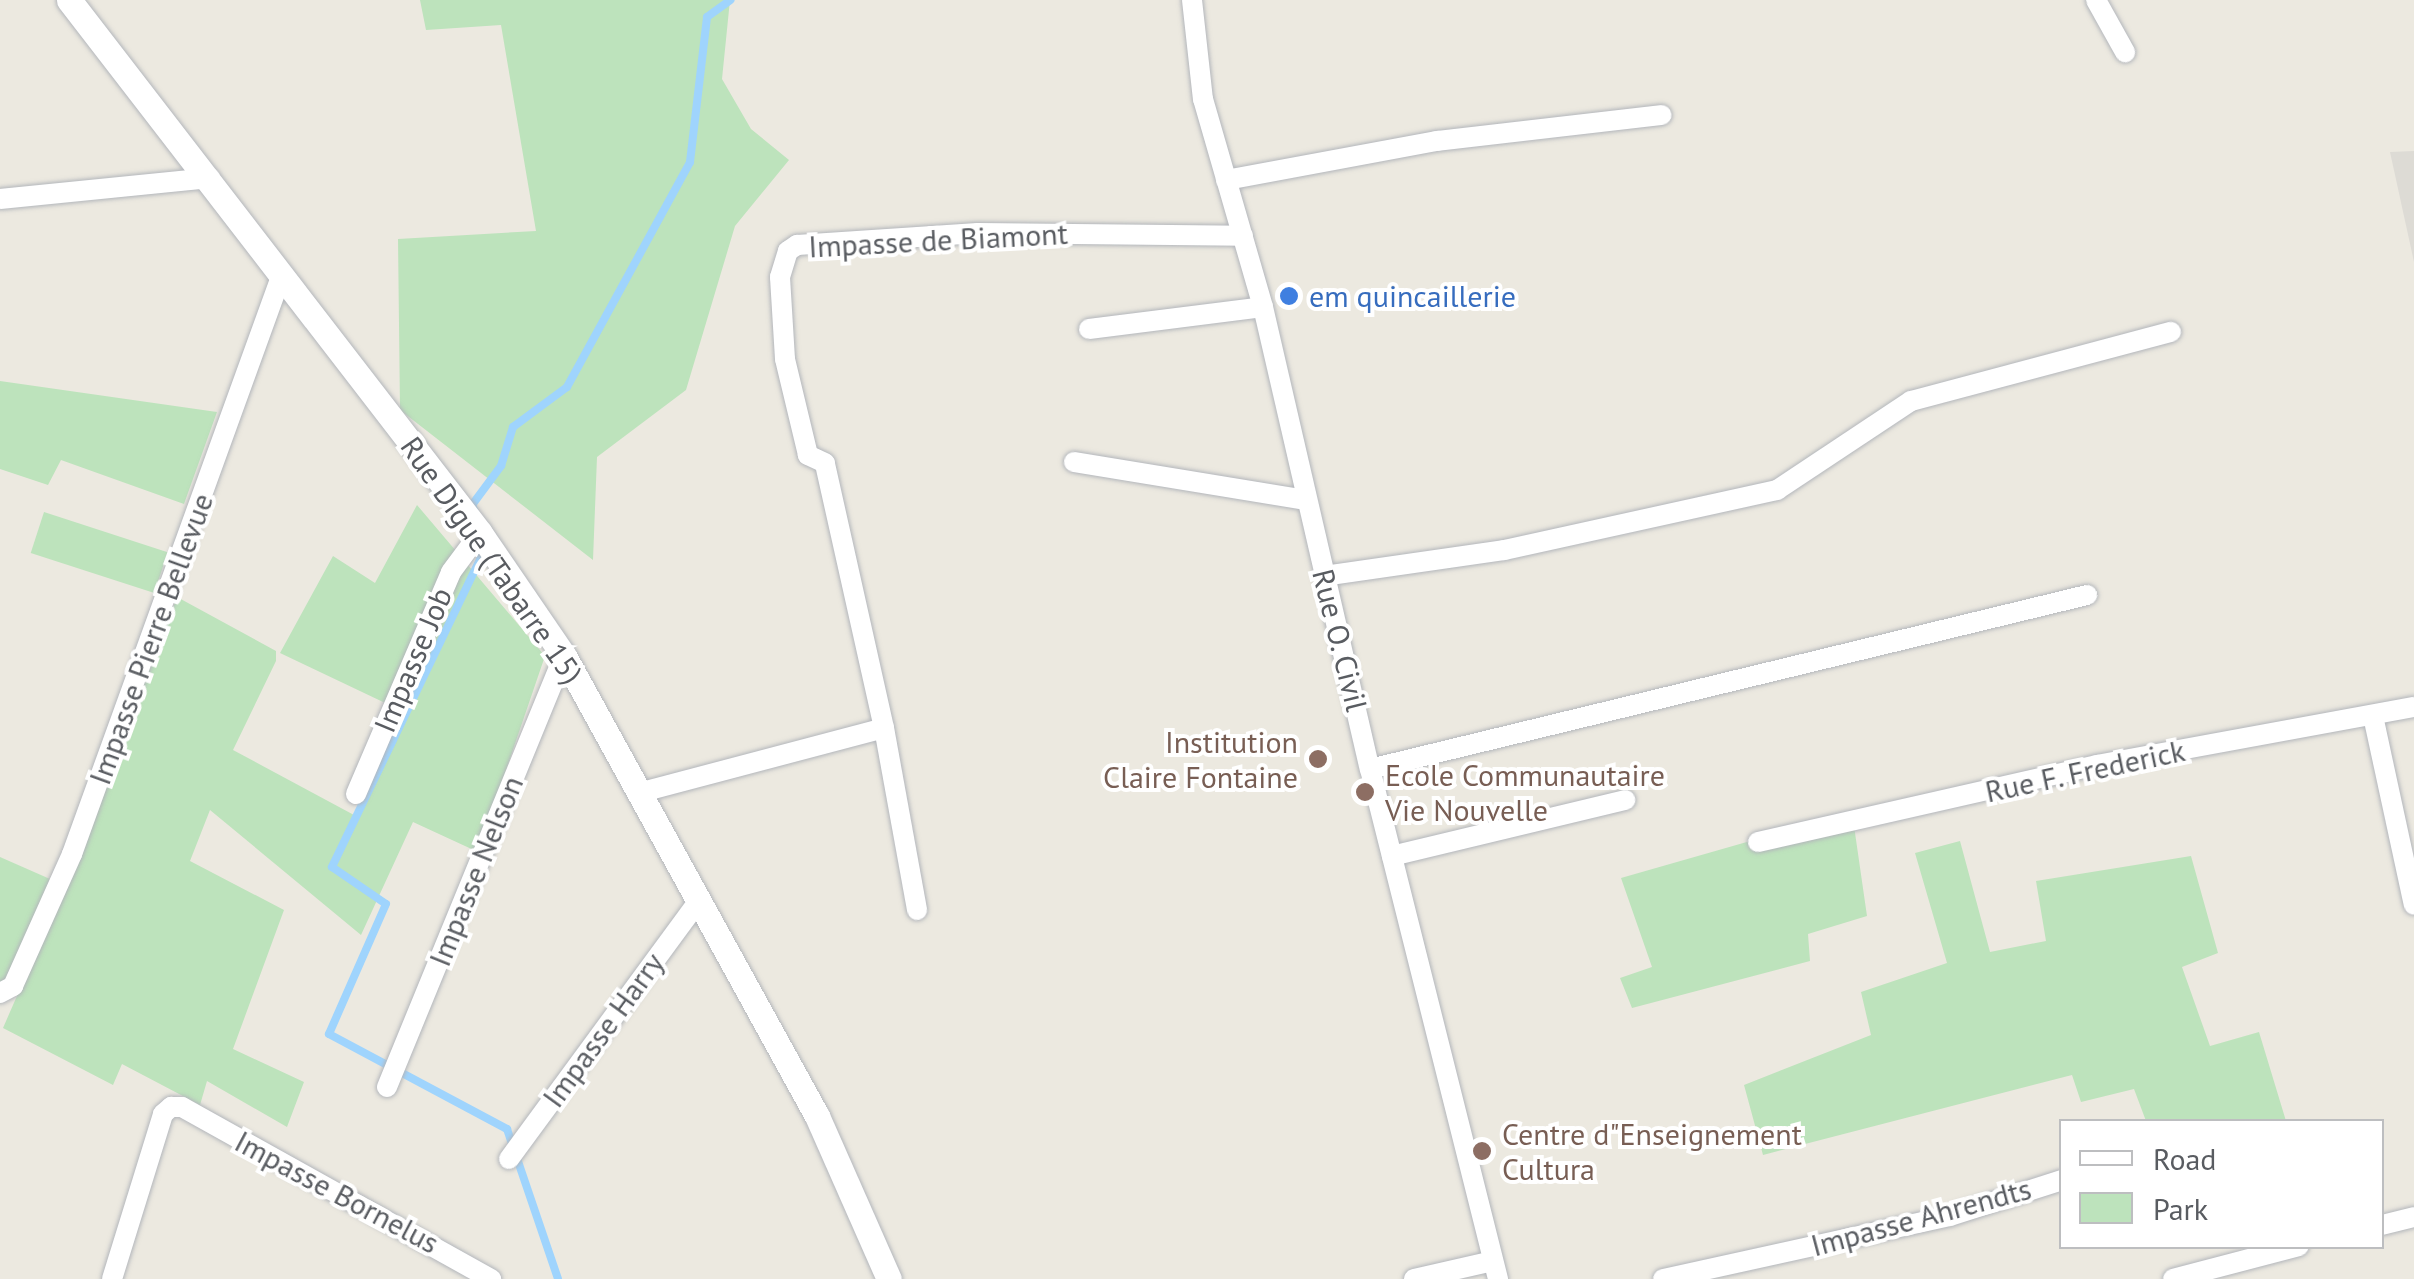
<!DOCTYPE html>
<style>
body{margin:0}
#map{position:relative;width:2414px;height:1279px;overflow:hidden;background:#ece9e0;font-family:"PT Sans",sans-serif}
div>[style]{position:absolute}
.industrial>*{inset:0;background:#dddbd5}
.green>*{inset:0;background:#bde3bc;transform-origin:0 0}
.stream>*{height:8px;margin:-4px;padding:0 4px;transform-origin:4px;border-radius:4px;background:#9fd4fd}
.roads{filter:drop-shadow(0 0 2px #b3b6bb) drop-shadow(0 0 2px #b3b6bb)}
.minor>*{height:20px;margin:-10px;padding:0 10px;transform-origin:10px;border-radius:10px;background:#fff}
.tertiary>*{height:25px;margin:-12.5px;padding:0 12.5px;transform-origin:12.5px;border-radius:12.5px;background:#fff}
.dots>*{width:28px;height:28px;translate:-50% -50%;box-sizing:border-box;border:5px solid #fff;border-radius:50%}
span{translate:-50% -50%;white-space:nowrap;text-align:center;line-height:1.15;-webkit-text-stroke:8px #fff;paint-order:stroke}
.street-label{font-size:30px;color:#595c61}
.shop-label{font-size:30px;color:#366cbe}
.left{translate:0 -50%;text-align:left}
.education-label{font-size:30px;color:#785e54}
.right{translate:-100% -50%;text-align:right}
.legend{position:absolute;left:2059px;top:1119px;width:325px;height:130px;box-sizing:border-box;background:#fff;border:2px solid #bdbec0;margin:0;padding:12px 18px;list-style:none;font-size:30px;color:#595c61}
.legend li{display:flex;align-items:center;gap:20px;height:50px}
.legend b{width:50px;border:2px solid #bdbec0}
</style>
<div id="map">
<div class="industrial">
<div style="clip-path:polygon(2414px 151px,2414px 262px,2390px 152px)"></div>
</div>
<div class="green">
<div style="clip-path:polygon(420px 0,730px 0,722px 79px,751px 129px,789px 160px,735px 226px,686px 390px,597px 457px,593px 560px,400px 410px,398px 239px,536px 231px,501px 25px,426px 30px)"></div>
<div style="clip-path:polygon(0 381px,217px 412px,184px 504px,61px 460px,48px 485px,0 469px)"></div>
<div style="clip-path:polygon(417px 505px,545px 656px,478px 852px,413px 822px,361px 935px,210px 810px,190px 861px,284px 910px,233px 1049px,304px 1082px,287px 1127px,207px 1081px,200px 1105px,122px 1064px,113px 1085px,3px 1028px,81px 849px,177px 597px,276px 651px,276px 661px,233px 750px,354px 815px,402px 711px,280px 653px,333px 556px,375px 583px)"></div>
<div style="left:44px;top:512px;width:130px;height:43px;rotate:18deg"></div>
<div style="clip-path:polygon(1852px 812px,1867px 916px,1808px 934px,1810px 961px,1632px 1008px,1620px 978px,1652px 967px,1621px 878px)"></div>
<div style="clip-path:polygon(1960px 841px,1990px 952px,2046px 941px,2036px 881px,2191px 856px,2218px 953px,2182px 967px,2210px 1046px,2259px 1032px,2286px 1121px,2146px 1121px,2134px 1089px,2081px 1102px,2072px 1075px,1763px 1155px,1744px 1085px,1871px 1035px,1861px 992px,1947px 963px,1915px 853px)"></div>
<div style="clip-path:polygon(0 857px,50px 879px,8px 983px,0 986px)"></div>
</div>
<div class="stream">
<div style="left:475px;top:512px;width:8px;rotate:-113deg"></div>
<div style="left:472px;top:505px;width:49px;rotate:-53.4deg"></div>
<div style="left:501px;top:466px;width:41px;rotate:-72.9deg"></div>
<div style="left:513px;top:427px;width:67px;rotate:-36.5deg"></div>
<div style="left:567px;top:387px;width:256px;rotate:-61.3deg"></div>
<div style="left:690px;top:162px;width:146px;rotate:-83.3deg"></div>
<div style="left:707px;top:17px;width:29px;rotate:-36deg"></div>
<div style="left:485px;top:549px;width:353px;rotate:115.7deg"></div>
<div style="left:332px;top:867px;width:65px;rotate:34.4deg"></div>
<div style="left:386px;top:904px;width:142px;rotate:113.7deg"></div>
<div style="left:329px;top:1034px;width:202px;rotate:28.1deg"></div>
<div style="left:507px;top:1129px;width:158px;rotate:71.2deg"></div>
</div>
<div class="roads">
<div class="minor">
<div style="left:1192px;top:0;width:100px;rotate:83.7deg"></div>
<div style="left:1203px;top:99px;width:216px;rotate:73.9deg"></div>
<div style="left:1263px;top:307px;width:474px;rotate:77deg"></div>
<div style="left:1370px;top:769px;width:526px;rotate:75.91deg"></div>
<div style="left:2096px;top:0;width:60px;rotate:60.9deg"></div>
<div style="left:1226px;top:180px;width:215px;rotate:-10.5deg"></div>
<div style="left:1437px;top:141px;width:226px;rotate:-6.6deg"></div>
<div style="left:0;top:199px;width:211px;rotate:-5.7deg"></div>
<div style="left:1089px;top:329px;width:175px;rotate:-7.2deg"></div>
<div style="left:1074px;top:462px;width:235px;rotate:9.3deg"></div>
<div style="left:1324px;top:576px;width:182px;rotate:-8.2deg"></div>
<div style="left:1504px;top:550px;width:280px;rotate:-12.4deg"></div>
<div style="left:1777px;top:490px;width:161px;rotate:-33.6deg"></div>
<div style="left:1911px;top:401px;width:269px;rotate:-14.9deg"></div>
<div style="left:2373px;top:716px;width:193px;rotate:77.8deg"></div>
<div style="left:884px;top:728px;width:185px;rotate:79.7deg"></div>
<div style="left:1370px;top:769px;width:738px;rotate:-13.64deg"></div>
<div style="left:638px;top:793px;width:254px;rotate:-14.8deg"></div>
<div style="left:884px;top:728px;width:271px;rotate:-102.6deg"></div>
<div style="left:825px;top:463px;width:19px;rotate:-155deg"></div>
<div style="left:808px;top:455px;width:99px;rotate:-103.5deg"></div>
<div style="left:785px;top:359px;width:82px;rotate:-93.5deg"></div>
<div style="left:780px;top:277px;width:27px;rotate:-73deg"></div>
<div style="left:788px;top:251px;width:11px;rotate:-34deg"></div>
<div style="left:797px;top:245px;width:181px;rotate:-3.8deg"></div>
<div style="left:978px;top:233px;width:265px;rotate:0.6deg"></div>
<div style="left:356px;top:794px;width:241px;rotate:-66.8deg"></div>
<div style="left:451px;top:572px;width:49px;rotate:-53.4deg"></div>
<div style="left:1758px;top:842px;width:348px;rotate:-12.8deg"></div>
<div style="left:2097px;top:765px;width:322px;rotate:-10.4deg"></div>
<div style="left:1392px;top:856px;width:240px;rotate:-13.5deg"></div>
<div style="left:0;top:993px;width:15px;rotate:-28deg"></div>
<div style="left:13px;top:986px;width:145px;rotate:-65.9deg"></div>
<div style="left:72px;top:854px;width:617px;rotate:-70.1deg"></div>
<div style="left:387px;top:1087px;width:466px;rotate:-67.7deg"></div>
<div style="left:509px;top:1159px;width:319px;rotate:-53.7deg"></div>
<div style="left:2382px;top:1225px;width:33px;rotate:-14deg"></div>
<div style="left:112px;top:1279px;width:173px;rotate:-72.8deg"></div>
<div style="left:163px;top:1114px;width:11px;rotate:-41deg"></div>
<div style="left:171px;top:1107px;width:11px"></div>
<div style="left:182px;top:1107px;width:354px;rotate:29.1deg"></div>
<div style="left:1414px;top:1279px;width:81px;rotate:-12.8deg"></div>
<div style="left:1663px;top:1279px;width:294px;rotate:-12.4deg"></div>
<div style="left:1950px;top:1216px;width:118px;rotate:-17.8deg"></div>
<div style="left:2173px;top:1279px;width:130px;rotate:-14.7deg"></div>
</div>
<div class="tertiary">
<div style="left:69px;top:0;width:673px;rotate:52.36deg"></div>
<div style="left:480px;top:533px;width:149px;rotate:55.7deg"></div>
<div style="left:564px;top:656px;width:525px;rotate:61.19deg"></div>
<div style="left:817px;top:1116px;width:178px;rotate:66.2deg"></div>
</div>
</div>
<div class="dots">
<div style="left:1289px;top:296px;background:#3f7fe0"></div>
<div style="left:1318px;top:759px;background:#8d6e63"></div>
<div style="left:1365px;top:792px;background:#8d6e63"></div>
<div style="left:1482px;top:1151px;background:#8d6e63"></div>
</div>
<div class="street-label">
<span style="left:938px;top:240px;rotate:-3deg">Impasse de Biamont</span>
<span style="left:492px;top:560px;rotate:55deg">Rue Digue (Tabarre 15)</span>
<span style="left:151px;top:639px;rotate:-70deg">Impasse Pierre Bellevue</span>
<span style="left:1340px;top:640px;rotate:76deg">Rue O. Civil</span>
<span style="left:413px;top:660px;rotate:-67deg">Impasse Job</span>
<span style="left:2085px;top:771px;rotate:-12deg">Rue F. Frederick</span>
<span style="left:476px;top:871px;rotate:-68deg">Impasse Nelson</span>
<span style="left:603px;top:1030px;rotate:-54deg">Impasse Harry</span>
<span style="left:337px;top:1192px;rotate:28deg">Impasse Bornelus</span>
<span style="left:1921px;top:1217px;rotate:-15deg">Impasse Ahrendts</span>
</div>
<div class="shop-label">
<span class="left" style="left:1309px;top:296px">em quincaillerie</span>
</div>
<div class="education-label">
<span class="right" style="left:1298px;top:759px">Institution<br>Claire Fontaine</span>
<span class="left" style="left:1385px;top:792px">Ecole Communautaire<br>Vie Nouvelle</span>
<span class="left" style="left:1502px;top:1151px">Centre d"Enseignement<br>Cultura</span>
</div>
<ul class="legend">
<li><b style="height:12px;background:#fff"></b>Road</li>
<li><b style="height:28px;background:#bde3bc"></b>Park</li>
</ul>
</div>
